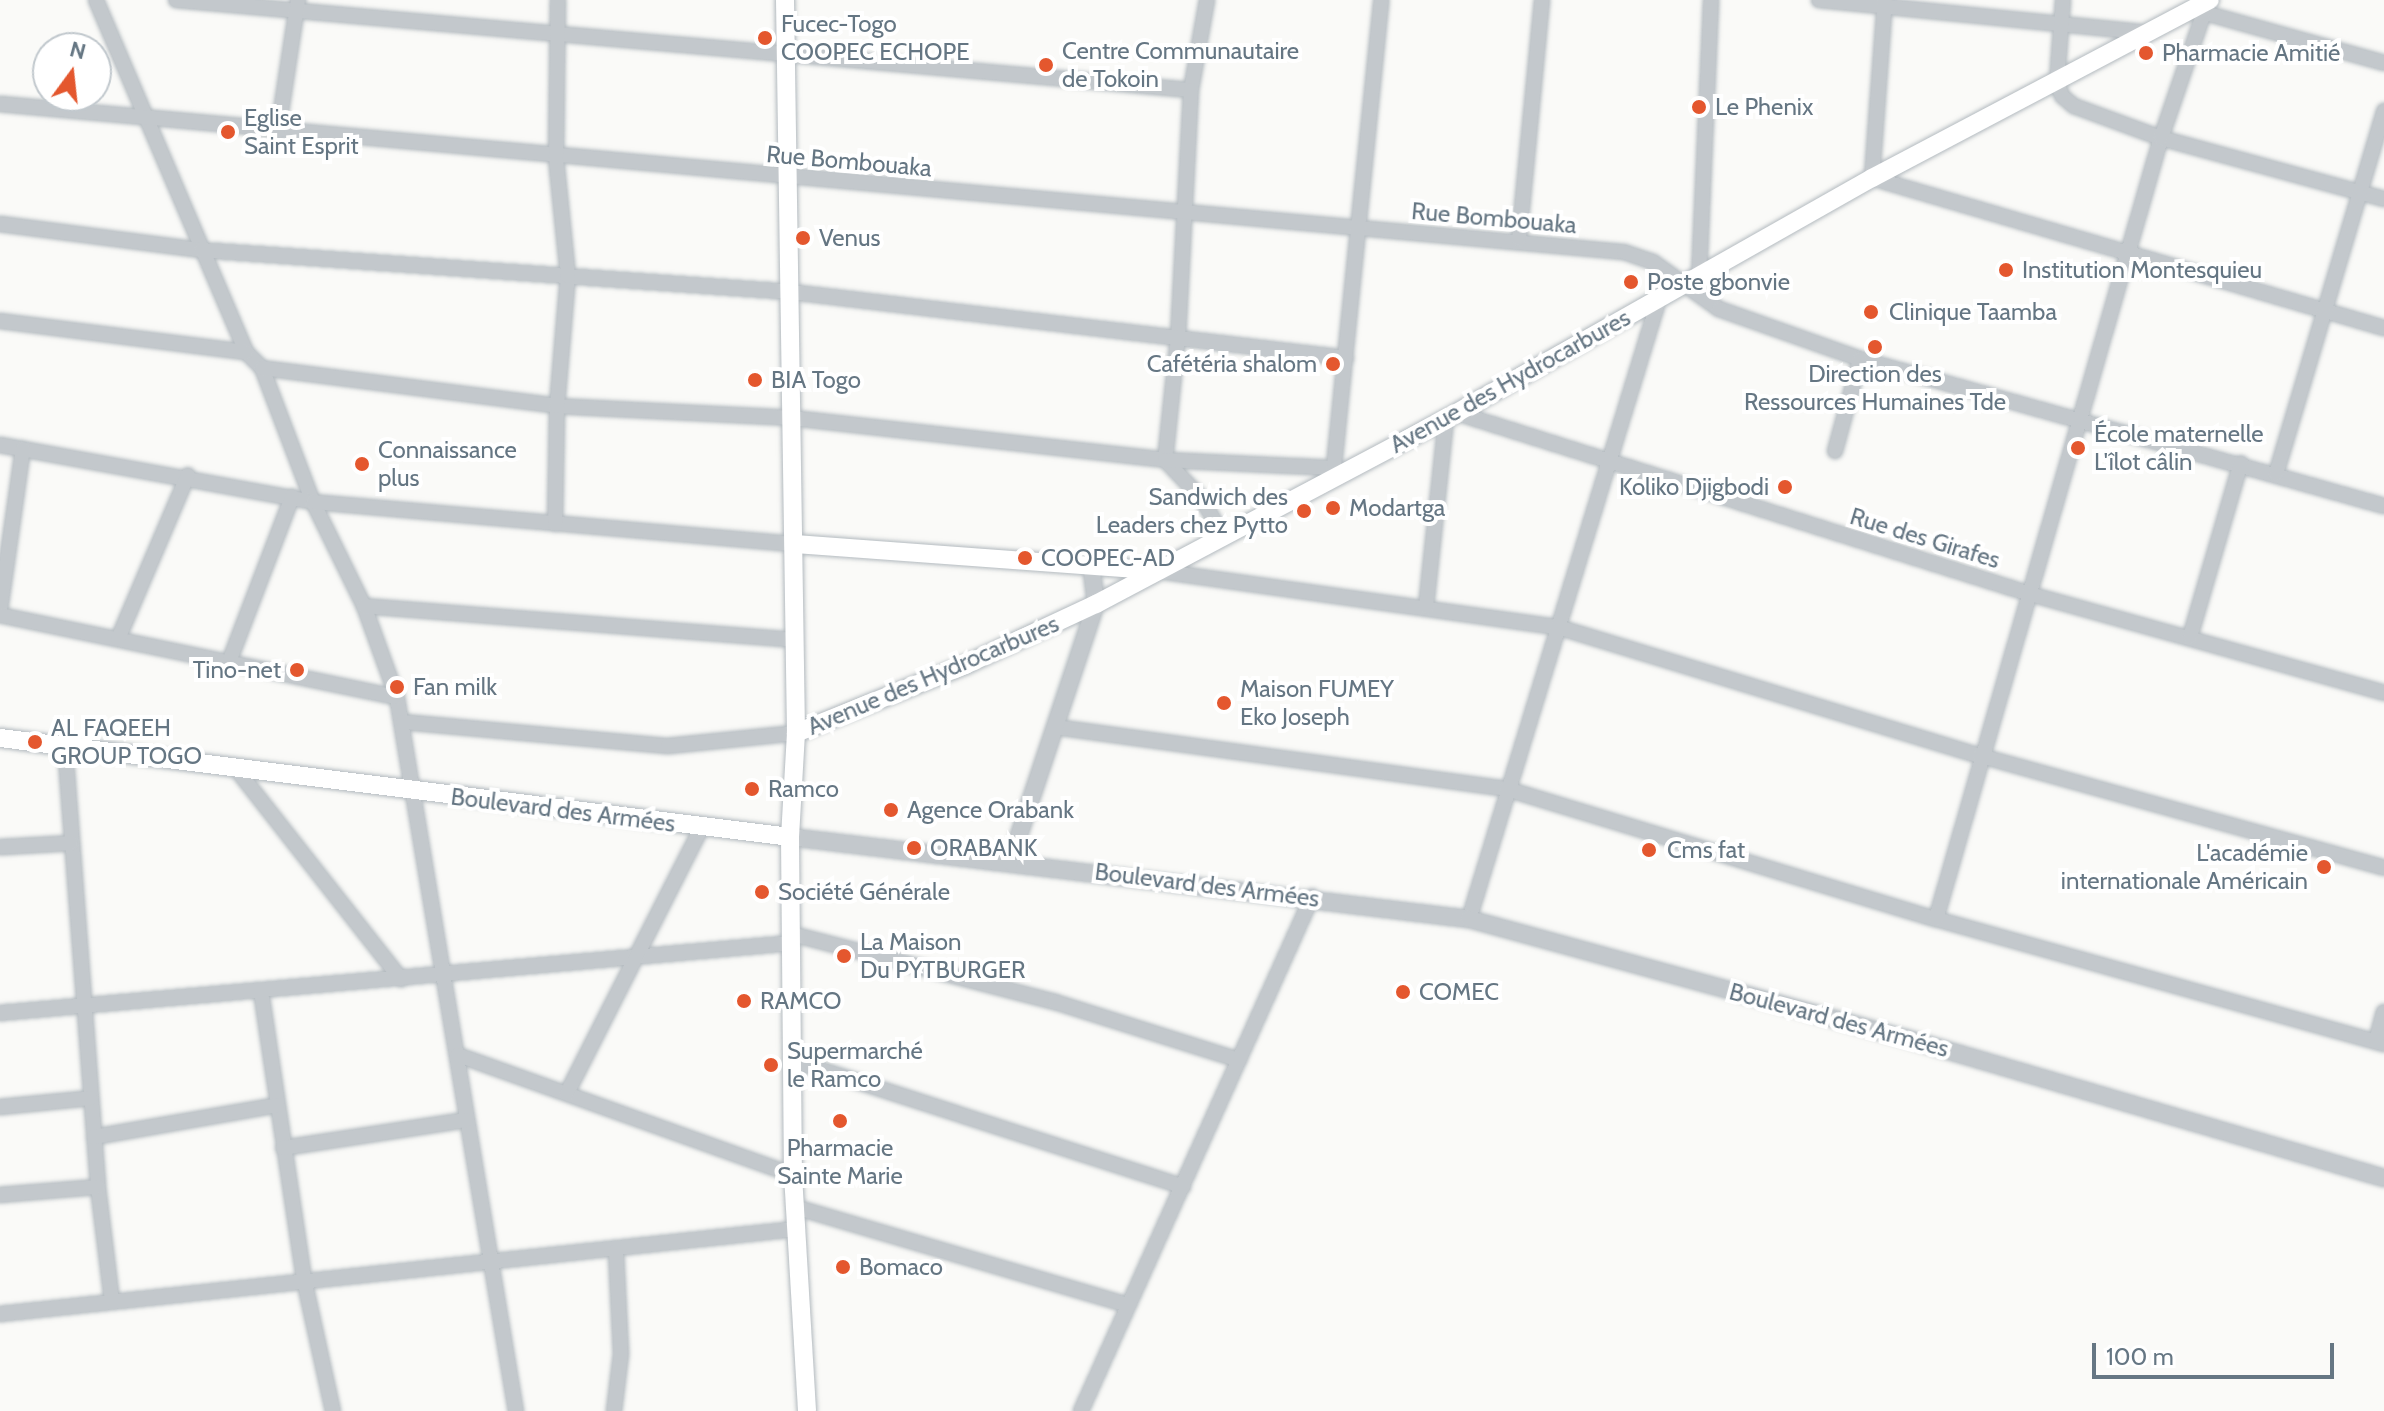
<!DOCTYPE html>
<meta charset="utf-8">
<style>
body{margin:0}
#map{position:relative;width:2384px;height:1411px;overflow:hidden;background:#fafaf8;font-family:Cabin,sans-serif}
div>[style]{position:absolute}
.roads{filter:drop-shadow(0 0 2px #b3babf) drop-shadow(0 0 2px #b3babf)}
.minor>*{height:14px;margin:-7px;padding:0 7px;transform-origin:7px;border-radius:7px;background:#c3c8cc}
.tertiary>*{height:16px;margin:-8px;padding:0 8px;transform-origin:8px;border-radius:8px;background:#c3c8cc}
.secondary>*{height:18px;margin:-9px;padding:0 9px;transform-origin:9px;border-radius:9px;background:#fff}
.dots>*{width:22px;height:22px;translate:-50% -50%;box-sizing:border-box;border:4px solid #fff;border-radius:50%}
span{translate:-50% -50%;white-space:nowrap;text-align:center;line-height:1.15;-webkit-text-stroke:8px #fff;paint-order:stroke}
.poi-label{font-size:24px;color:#657683}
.left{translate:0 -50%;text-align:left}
.right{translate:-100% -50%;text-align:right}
.street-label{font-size:24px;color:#657683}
.north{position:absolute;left:32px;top:32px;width:80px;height:80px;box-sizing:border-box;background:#fff;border:2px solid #c1c8cd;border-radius:50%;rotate:15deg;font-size:22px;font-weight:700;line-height:32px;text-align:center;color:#657683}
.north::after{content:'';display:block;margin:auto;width:28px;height:36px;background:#e4572e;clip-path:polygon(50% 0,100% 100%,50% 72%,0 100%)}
.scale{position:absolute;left:2092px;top:1343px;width:242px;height:36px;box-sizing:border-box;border:4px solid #657683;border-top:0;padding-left:10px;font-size:24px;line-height:28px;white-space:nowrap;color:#657683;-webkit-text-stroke:6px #fff;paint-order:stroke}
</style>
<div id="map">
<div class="roads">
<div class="minor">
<div style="left:96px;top:0;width:383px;rotate:66.9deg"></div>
<div style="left:246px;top:352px;width:23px;rotate:45deg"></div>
<div style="left:262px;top:368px;width:143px;rotate:69.2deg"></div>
<div style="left:313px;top:502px;width:116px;rotate:63.9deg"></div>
<div style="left:364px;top:606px;width:97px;rotate:70.1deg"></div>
<div style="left:397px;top:697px;width:724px;rotate:80.54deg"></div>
<div style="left:176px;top:0;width:1019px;rotate:5.07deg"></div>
<div style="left:1207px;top:0;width:91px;rotate:100.1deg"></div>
<div style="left:1191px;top:90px;width:247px;rotate:93deg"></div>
<div style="left:1178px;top:337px;width:124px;rotate:96deg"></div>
<div style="left:1165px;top:460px;width:54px;rotate:46.5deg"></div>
<div style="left:1202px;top:499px;width:43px;rotate:60.4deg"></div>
<div style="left:1819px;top:0;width:331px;rotate:5.7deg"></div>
<div style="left:1885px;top:0;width:178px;rotate:94.2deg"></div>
<div style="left:1872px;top:178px;width:534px;rotate:16.33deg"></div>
<div style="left:2063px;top:0;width:82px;rotate:94.2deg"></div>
<div style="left:2057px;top:82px;width:15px;rotate:70deg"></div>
<div style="left:2062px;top:96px;width:16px;rotate:40deg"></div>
<div style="left:2074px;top:106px;width:93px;rotate:20.2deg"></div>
<div style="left:2161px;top:138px;width:231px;rotate:15.3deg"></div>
<div style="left:2198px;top:11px;width:193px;rotate:15.6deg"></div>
<div style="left:0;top:104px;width:1631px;rotate:5.21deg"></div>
<div style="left:1624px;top:252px;width:31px;rotate:19deg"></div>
<div style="left:1653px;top:262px;width:81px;rotate:35.5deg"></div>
<div style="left:1719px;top:309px;width:150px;rotate:19.5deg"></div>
<div style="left:1860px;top:359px;width:544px;rotate:15.67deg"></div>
<div style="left:278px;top:131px;width:133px;rotate:-81.3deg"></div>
<div style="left:0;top:224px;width:203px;rotate:7.4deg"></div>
<div style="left:201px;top:250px;width:591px;rotate:4.07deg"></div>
<div style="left:791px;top:292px;width:559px;rotate:6.78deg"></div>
<div style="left:1519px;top:239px;width:240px;rotate:-84.5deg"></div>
<div style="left:1699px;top:277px;width:277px;rotate:-87.5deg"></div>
<div style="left:0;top:321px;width:248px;rotate:7.2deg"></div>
<div style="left:262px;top:368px;width:297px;rotate:7.3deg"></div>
<div style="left:557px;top:406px;width:235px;rotate:2.9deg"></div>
<div style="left:792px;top:418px;width:375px;rotate:6.4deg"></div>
<div style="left:1165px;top:460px;width:168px;rotate:2.7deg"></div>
<div style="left:1457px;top:413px;width:601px;rotate:17.53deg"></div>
<div style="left:2030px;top:594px;width:368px;rotate:15.6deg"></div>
<div style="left:0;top:445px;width:318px;rotate:10.3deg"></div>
<div style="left:313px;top:502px;width:483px;rotate:5deg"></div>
<div style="left:1835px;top:451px;width:95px;rotate:-74.8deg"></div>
<div style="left:2276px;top:474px;width:379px;rotate:-73.4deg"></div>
<div style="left:1333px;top:476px;width:478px;rotate:-84.2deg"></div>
<div style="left:555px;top:524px;width:118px;rotate:-89deg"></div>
<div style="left:557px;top:406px;width:130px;rotate:-85.2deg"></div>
<div style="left:568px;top:276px;width:120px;rotate:-95.8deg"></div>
<div style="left:556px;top:157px;width:157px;rotate:-89.3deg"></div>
<div style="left:1158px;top:571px;width:404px;rotate:8deg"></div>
<div style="left:1558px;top:627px;width:442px;rotate:17deg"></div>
<div style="left:1981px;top:756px;width:418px;rotate:15.5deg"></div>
<div style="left:364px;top:606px;width:431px;rotate:4.5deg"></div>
<div style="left:1426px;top:607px;width:189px;rotate:-83.9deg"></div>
<div style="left:0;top:610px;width:163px;rotate:-81.9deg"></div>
<div style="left:0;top:615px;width:405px;rotate:11.7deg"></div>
<div style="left:2190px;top:637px;width:181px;rotate:-73.7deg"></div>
<div style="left:118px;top:639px;width:178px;rotate:-66.9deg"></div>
<div style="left:229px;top:662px;width:177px;rotate:-69.1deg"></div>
<div style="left:403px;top:722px;width:266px;rotate:5.2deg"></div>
<div style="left:668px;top:746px;width:129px;rotate:-5.8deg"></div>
<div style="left:1055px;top:727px;width:456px;rotate:7.8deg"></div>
<div style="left:1507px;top:789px;width:448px;rotate:16.9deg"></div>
<div style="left:1936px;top:919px;width:465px;rotate:15.6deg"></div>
<div style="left:65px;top:746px;width:442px;rotate:85.7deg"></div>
<div style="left:98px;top:1187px;width:115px;rotate:83deg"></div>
<div style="left:237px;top:770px;width:266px;rotate:51.9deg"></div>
<div style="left:0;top:847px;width:71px;rotate:-3.2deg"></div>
<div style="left:1469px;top:919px;width:648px;rotate:-72.96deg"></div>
<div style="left:1936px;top:919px;width:813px;rotate:-73.93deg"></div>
<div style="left:2161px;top:138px;width:130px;rotate:-71.1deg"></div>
<div style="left:792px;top:934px;width:272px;rotate:14.5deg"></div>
<div style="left:1055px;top:1002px;width:193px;rotate:17.5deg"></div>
<div style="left:261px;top:991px;width:296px;rotate:81.5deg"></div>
<div style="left:305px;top:1284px;width:130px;rotate:77.6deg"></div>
<div style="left:0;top:1013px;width:795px;rotate:-5.05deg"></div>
<div style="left:2376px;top:1041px;width:30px;rotate:-75deg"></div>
<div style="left:458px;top:1055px;width:356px;rotate:19.7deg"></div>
<div style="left:794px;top:1061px;width:409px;rotate:17.9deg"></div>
<div style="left:567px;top:1093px;width:298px;rotate:-63.1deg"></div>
<div style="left:0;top:1107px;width:91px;rotate:-5.6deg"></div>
<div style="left:94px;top:1137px;width:186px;rotate:-9.9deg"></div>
<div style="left:283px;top:1148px;width:185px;rotate:-8.7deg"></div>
<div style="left:0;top:1195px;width:98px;rotate:-4.7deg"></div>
<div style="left:795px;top:1207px;width:347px;rotate:16.4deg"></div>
<div style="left:0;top:1314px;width:800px;rotate:-6.1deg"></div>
<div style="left:614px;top:1411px;width:57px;rotate:-83deg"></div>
<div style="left:621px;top:1354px;width:103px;rotate:-92.8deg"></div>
<div style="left:1081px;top:1411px;width:564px;rotate:-65.8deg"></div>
</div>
<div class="tertiary">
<div style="left:790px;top:837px;width:684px;rotate:6.89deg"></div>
<div style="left:1469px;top:919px;width:452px;rotate:15.3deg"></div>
<div style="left:1905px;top:1038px;width:499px;rotate:16.3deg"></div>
<div style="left:1010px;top:862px;width:272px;rotate:-71.6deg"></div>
<div style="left:1096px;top:604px;width:40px;rotate:-97.1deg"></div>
</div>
<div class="secondary">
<div style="left:785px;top:0;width:733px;rotate:89.14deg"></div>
<div style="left:796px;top:733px;width:104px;rotate:93.3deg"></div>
<div style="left:790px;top:837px;width:338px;rotate:89.5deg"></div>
<div style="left:793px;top:1175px;width:236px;rotate:86.6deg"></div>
<div style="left:794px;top:544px;width:365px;rotate:4.2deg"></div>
<div style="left:796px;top:733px;width:182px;rotate:-21.9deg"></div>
<div style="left:965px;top:665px;width:145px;rotate:-25deg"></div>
<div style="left:1096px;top:604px;width:396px;rotate:-27.9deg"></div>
<div style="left:1446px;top:419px;width:489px;rotate:-29.5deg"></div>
<div style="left:1872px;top:178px;width:382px;rotate:-27.8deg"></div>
<div style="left:0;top:738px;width:796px;rotate:7.14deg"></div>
</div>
</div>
<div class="dots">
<div style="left:765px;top:38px;background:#e4572e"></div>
<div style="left:2146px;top:53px;background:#e4572e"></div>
<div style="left:1046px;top:65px;background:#e4572e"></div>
<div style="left:1699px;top:107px;background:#e4572e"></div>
<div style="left:228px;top:132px;background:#e4572e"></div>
<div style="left:803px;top:238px;background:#e4572e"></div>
<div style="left:2006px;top:270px;background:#e4572e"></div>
<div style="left:1631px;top:282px;background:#e4572e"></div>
<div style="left:1871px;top:312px;background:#e4572e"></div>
<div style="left:1875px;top:347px;background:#e4572e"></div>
<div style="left:1333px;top:364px;background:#e4572e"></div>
<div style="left:755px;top:380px;background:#e4572e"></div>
<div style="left:2078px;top:448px;background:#e4572e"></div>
<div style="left:362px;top:464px;background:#e4572e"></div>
<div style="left:1785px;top:487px;background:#e4572e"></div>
<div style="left:1333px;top:508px;background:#e4572e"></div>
<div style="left:1304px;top:511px;background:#e4572e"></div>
<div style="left:1025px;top:558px;background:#e4572e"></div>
<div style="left:297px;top:670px;background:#e4572e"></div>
<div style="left:397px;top:687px;background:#e4572e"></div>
<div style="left:1224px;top:703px;background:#e4572e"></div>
<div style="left:35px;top:742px;background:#e4572e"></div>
<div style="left:752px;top:789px;background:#e4572e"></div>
<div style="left:891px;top:810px;background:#e4572e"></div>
<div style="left:914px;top:848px;background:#e4572e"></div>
<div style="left:1649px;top:850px;background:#e4572e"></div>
<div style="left:2324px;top:867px;background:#e4572e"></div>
<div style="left:762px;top:892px;background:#e4572e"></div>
<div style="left:844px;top:956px;background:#e4572e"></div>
<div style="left:1403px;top:992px;background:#e4572e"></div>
<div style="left:744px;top:1001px;background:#e4572e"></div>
<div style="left:771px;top:1065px;background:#e4572e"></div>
<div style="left:840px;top:1121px;background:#e4572e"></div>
<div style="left:843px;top:1267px;background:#e4572e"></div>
</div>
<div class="poi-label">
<span class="left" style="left:781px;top:38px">Fucec-Togo<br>COOPEC ECHOPE</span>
<span class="left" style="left:1062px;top:65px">Centre Communautaire<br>de Tokoin</span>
<span class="left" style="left:2162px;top:53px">Pharmacie Amitié</span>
<span class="left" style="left:1715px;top:107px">Le Phenix</span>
<span class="left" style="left:244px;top:132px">Eglise<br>Saint Esprit</span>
<span class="left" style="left:819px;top:238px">Venus</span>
<span class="left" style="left:2022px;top:270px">Institution Montesquieu</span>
<span class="left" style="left:1647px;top:282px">Poste gbonvie</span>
<span class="left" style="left:1889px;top:312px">Clinique Taamba</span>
<span class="right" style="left:1317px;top:364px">Cafétéria shalom</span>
<span style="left:1875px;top:388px">Direction des<br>Ressources Humaines Tde</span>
<span class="left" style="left:771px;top:380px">BIA Togo</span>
<span class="left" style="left:2094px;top:448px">École maternelle<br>L'îlot câlin</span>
<span class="left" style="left:378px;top:464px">Connaissance<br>plus</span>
<span class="right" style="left:1769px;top:487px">Koliko Djigbodi</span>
<span class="right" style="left:1288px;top:511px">Sandwich des<br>Leaders chez Pytto</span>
<span class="left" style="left:1349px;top:508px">Modartga</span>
<span class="left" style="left:1041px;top:558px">COOPEC-AD</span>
<span class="right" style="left:281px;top:670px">Tino-net</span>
<span class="left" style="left:413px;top:687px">Fan milk</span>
<span class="left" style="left:1240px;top:703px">Maison FUMEY<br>Eko Joseph</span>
<span class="left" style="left:51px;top:742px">AL FAQEEH<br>GROUP TOGO</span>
<span class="left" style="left:768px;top:789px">Ramco</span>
<span class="left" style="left:907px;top:810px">Agence Orabank</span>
<span class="left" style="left:930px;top:848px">ORABANK</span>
<span class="left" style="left:1667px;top:850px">Cms fat</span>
<span class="right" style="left:2308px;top:867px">L'académie<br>internationale Américain</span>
<span class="left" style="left:778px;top:892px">Société Générale</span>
<span class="left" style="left:860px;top:956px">La Maison<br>Du PYTBURGER</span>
<span class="left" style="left:1419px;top:992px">COMEC</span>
<span class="left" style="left:760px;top:1001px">RAMCO</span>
<span class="left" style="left:787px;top:1065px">Supermarché<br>le Ramco</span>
<span style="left:840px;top:1162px">Pharmacie<br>Sainte Marie</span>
<span class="left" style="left:859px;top:1267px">Bomaco</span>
</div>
<div class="street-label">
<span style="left:849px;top:161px;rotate:5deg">Rue Bombouaka</span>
<span style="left:1494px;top:218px;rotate:5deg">Rue Bombouaka</span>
<span style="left:1510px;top:381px;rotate:-29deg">Avenue des Hydrocarbures</span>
<span style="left:1925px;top:538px;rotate:17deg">Rue des Girafes</span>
<span style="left:933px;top:675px;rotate:-23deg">Avenue des Hydrocarbures</span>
<span style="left:563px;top:810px;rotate:7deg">Boulevard des Armées</span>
<span style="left:1207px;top:885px;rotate:7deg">Boulevard des Armées</span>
<span style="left:1839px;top:1020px;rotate:15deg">Boulevard des Armées</span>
</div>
<div class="north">N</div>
<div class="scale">100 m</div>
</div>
